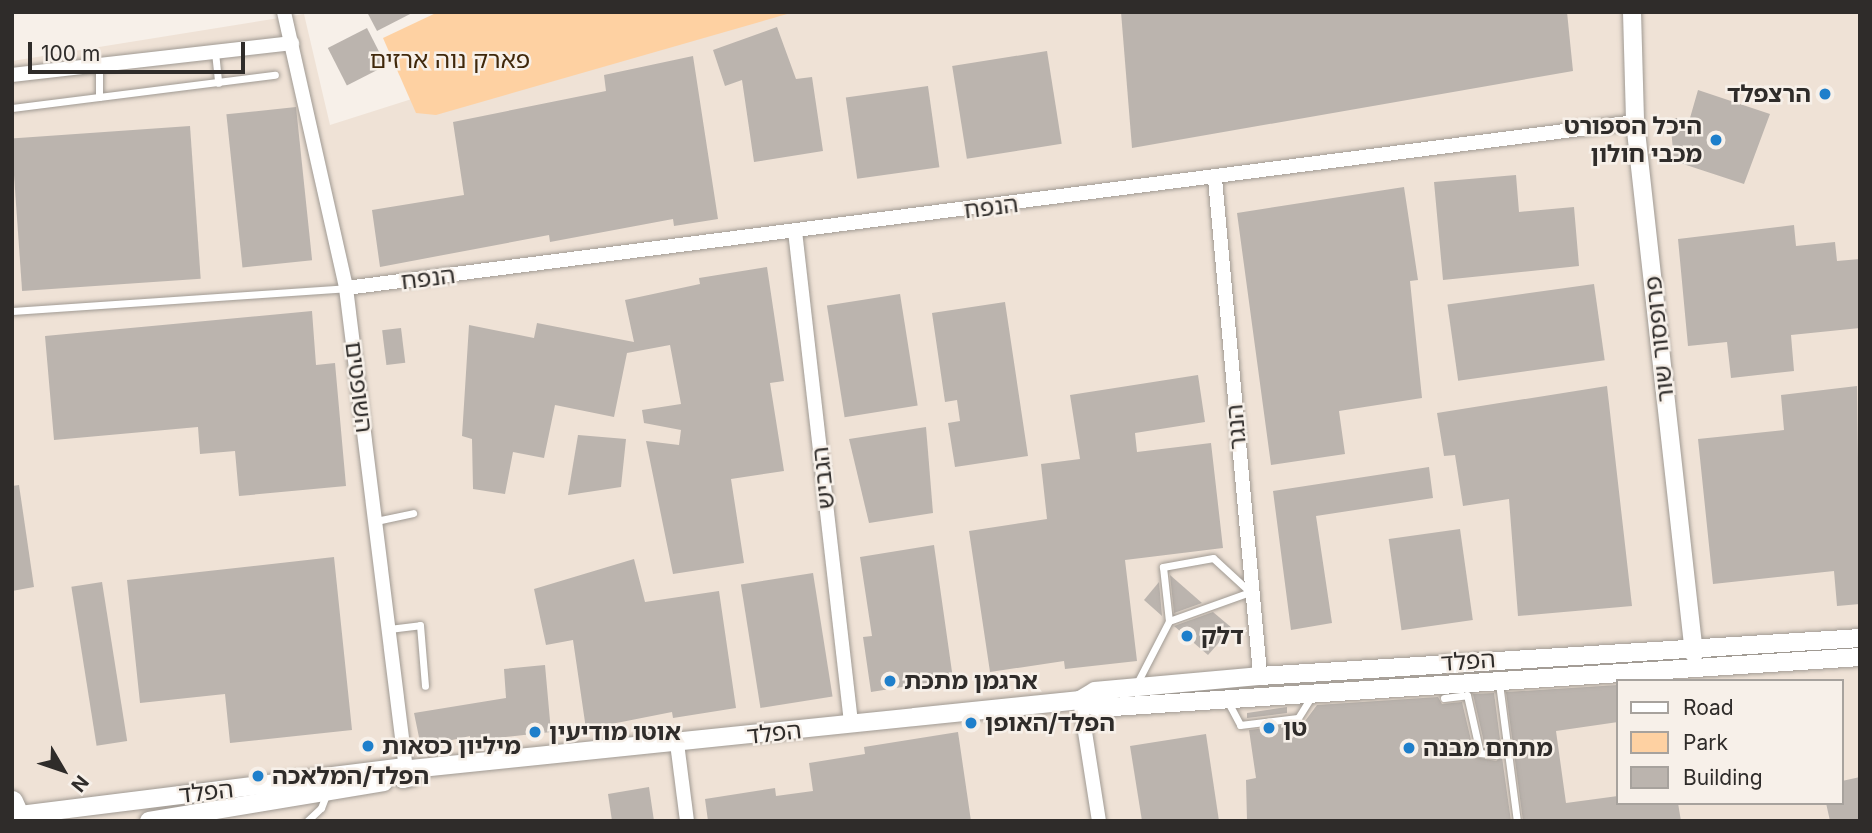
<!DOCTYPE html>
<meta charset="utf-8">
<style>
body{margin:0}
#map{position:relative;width:1872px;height:833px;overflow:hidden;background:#f7f0e9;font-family:Inter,"Noto Sans Hebrew",sans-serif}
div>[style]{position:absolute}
.built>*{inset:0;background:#efe2d6}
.green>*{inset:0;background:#fed1a2}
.building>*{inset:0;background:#bbb4ae;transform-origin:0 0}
.roads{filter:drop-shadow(0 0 2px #a09a93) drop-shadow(0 0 2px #a09a93)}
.service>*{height:7px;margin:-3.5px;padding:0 3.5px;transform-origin:3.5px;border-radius:3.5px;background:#fff}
.minor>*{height:14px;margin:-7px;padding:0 7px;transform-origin:7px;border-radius:7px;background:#fff}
.tertiary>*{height:18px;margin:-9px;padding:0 9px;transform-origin:9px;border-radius:9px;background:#fff}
.secondary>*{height:21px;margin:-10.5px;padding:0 10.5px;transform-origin:10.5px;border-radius:10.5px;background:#fff}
.dots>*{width:19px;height:19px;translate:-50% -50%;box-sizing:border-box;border:4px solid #f7f0e9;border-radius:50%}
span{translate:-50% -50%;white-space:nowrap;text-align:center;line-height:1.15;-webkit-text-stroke:5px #f7f0e9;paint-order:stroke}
.park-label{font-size:24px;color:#40280b}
.poi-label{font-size:24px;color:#2f2c2a;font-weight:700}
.right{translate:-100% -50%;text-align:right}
.left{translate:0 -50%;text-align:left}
.street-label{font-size:24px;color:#2f2c2a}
.frame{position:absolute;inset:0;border:14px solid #2f2c2a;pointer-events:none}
.legend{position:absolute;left:1616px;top:679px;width:228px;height:126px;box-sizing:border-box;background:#f7f0e9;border:2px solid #a7a29d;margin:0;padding:9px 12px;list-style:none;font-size:21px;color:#2f2c2a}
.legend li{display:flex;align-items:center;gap:14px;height:35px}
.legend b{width:35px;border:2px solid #a7a29d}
.north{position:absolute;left:28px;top:735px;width:70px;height:70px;-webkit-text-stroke:5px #f7f0e9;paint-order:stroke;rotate:129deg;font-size:19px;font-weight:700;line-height:28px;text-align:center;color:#2f2c2a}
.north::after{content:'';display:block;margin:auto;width:24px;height:32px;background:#2f2c2a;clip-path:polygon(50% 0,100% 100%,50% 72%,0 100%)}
.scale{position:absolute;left:28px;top:42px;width:217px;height:32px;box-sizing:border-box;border:4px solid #2f2c2a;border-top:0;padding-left:9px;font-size:21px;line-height:24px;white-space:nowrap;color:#2f2c2a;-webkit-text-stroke:5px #f7f0e9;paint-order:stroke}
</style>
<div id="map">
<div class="built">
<div style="clip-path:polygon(evenodd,686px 12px,1860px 12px,1860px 821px,12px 821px,12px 61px,304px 14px,330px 125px,686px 12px,1618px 681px,1842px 681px,1842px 803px,1618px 803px,1618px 681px)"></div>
</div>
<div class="green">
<div style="clip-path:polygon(438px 12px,794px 12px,436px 115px,416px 113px,383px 38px)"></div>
</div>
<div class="building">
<div style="clip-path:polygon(367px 12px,414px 12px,377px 31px)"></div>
<div style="clip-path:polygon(1121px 12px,1567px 12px,1573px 71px,1132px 148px)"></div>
<div style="clip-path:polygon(777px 27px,796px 79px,812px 77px,823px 151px,754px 162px,742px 80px,725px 86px,713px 50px)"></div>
<div style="left:367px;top:28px;width:42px;height:44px;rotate:63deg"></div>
<div style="left:1047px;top:51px;width:94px;height:96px;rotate:81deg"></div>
<div style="clip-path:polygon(693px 56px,718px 219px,674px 226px,673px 219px,550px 242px,549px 235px,380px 267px,372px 210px,464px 195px,453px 122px,606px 91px,604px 75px)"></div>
<div style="left:928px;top:86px;width:82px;height:83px;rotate:82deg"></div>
<div style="clip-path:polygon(1698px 90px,1770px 114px,1744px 184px,1674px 161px,1670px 118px,1690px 118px)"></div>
<div style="left:296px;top:107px;width:154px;height:70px;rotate:84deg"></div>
<div style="left:190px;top:126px;width:153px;height:179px;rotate:86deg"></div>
<div style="clip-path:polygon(1516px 175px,1519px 212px,1574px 207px,1579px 266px,1443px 280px,1434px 182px)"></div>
<div style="clip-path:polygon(1404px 187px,1418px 280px,1410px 281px,1422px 398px,1339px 411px,1345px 454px,1271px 465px,1237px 213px)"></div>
<div style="clip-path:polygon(1794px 225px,1796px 246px,1835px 242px,1837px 261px,1860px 259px,1860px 328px,1791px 335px,1794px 371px,1731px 378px,1727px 342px,1688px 346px,1678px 239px)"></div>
<div style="clip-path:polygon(767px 267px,784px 381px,770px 383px,784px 471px,731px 479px,744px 563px,673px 574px,646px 441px,679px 445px,681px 430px,644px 423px,642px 410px,681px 404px,670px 345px,627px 353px,614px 417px,555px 405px,544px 458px,513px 452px,505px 494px,473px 489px,472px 439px,462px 436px,469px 325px,534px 338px,537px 323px,634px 342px,625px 300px,700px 284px,699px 278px)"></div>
<div style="left:1594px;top:284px;width:77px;height:148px;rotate:82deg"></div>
<div style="left:900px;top:294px;width:113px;height:74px;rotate:81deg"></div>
<div style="clip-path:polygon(1005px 302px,1028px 456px,955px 467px,948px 423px,960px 421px,957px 400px,945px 402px,932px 313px)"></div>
<div style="clip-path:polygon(312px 311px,316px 365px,335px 363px,346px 486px,239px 496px,235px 451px,200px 454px,198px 427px,54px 440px,45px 336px)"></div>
<div style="left:401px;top:328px;width:35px;height:19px;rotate:83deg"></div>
<div style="clip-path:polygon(1198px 375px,1205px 422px,1135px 433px,1137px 452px,1211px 443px,1223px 548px,1125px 560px,1137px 661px,1065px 669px,1064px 661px,990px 672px,969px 531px,1047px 519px,1041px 464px,1080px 459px,1070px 395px)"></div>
<div style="clip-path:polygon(1607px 386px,1632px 606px,1518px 616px,1509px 499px,1463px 506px,1455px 455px,1444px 456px,1437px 413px)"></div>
<div style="clip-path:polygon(1857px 386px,1860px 604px,1837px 606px,1834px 571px,1713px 584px,1698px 439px,1784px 430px,1781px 395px)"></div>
<div style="clip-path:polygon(926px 427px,933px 513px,869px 523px,849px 439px)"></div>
<div style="clip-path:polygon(578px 435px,626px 439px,621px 487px,568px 495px)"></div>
<div style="clip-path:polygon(1429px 467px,1433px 498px,1316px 516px,1332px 623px,1291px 630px,1273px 491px)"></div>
<div style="clip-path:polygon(19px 485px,34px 587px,12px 591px,12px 486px)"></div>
<div style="left:1460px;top:529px;width:92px;height:72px;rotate:82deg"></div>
<div style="clip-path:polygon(934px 545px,953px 679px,871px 692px,863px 637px,872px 636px,860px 557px)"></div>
<div style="clip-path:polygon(334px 557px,352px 730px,230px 743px,225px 694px,140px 703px,127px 580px)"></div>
<div style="clip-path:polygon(634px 559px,645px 602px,719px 591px,736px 708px,673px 718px,672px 712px,586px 729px,573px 640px,546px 645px,534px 589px)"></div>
<div style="left:813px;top:573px;width:125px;height:73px;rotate:81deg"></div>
<div style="clip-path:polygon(1170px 575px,1202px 603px,1174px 613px)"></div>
<div style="left:102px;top:582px;width:161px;height:31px;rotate:81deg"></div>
<div style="clip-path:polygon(1159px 582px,1162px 616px,1144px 600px)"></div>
<div style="clip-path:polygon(1213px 612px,1232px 628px,1208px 655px,1174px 626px)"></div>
<div style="clip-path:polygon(545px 665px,551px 732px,470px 741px,470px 736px,421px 747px,414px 713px,506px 698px,504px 669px)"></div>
<div style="clip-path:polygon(1618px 685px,1618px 722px,1556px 731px,1566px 803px,1618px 796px,1618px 803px,1678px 803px,1681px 821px,1523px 821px,1506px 692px)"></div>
<div style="clip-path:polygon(1494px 693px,1500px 739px,1493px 748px,1485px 747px,1473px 694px)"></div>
<div style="clip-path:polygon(1438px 697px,1442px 704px,1462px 702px,1475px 757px,1496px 761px,1502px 757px,1511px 821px,1247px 821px,1246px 780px,1256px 778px,1249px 730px,1289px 725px,1291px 740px,1317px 705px)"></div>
<div style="clip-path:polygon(1287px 707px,1287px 713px,1247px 718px,1247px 713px)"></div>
<div style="clip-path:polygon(958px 732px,971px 821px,708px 821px,705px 799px,775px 788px,776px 796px,813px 791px,809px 763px,865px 754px,864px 747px)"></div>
<div style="clip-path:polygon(1206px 734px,1219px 821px,1142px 821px,1130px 746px)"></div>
<div style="clip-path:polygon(1860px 777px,1860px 821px,1830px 821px,1826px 803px,1842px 803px,1842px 781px)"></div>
<div style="clip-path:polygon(649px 787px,654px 821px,612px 821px,608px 794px)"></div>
</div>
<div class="roads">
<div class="service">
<div style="left:215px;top:52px;width:31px;rotate:84deg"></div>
<div style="left:99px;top:97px;width:32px;rotate:-90deg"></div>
<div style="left:12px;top:108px;width:265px;rotate:-7.2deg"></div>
<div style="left:12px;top:311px;width:335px;rotate:-3.9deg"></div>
<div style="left:376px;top:521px;width:38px;rotate:-12deg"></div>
<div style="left:389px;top:629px;width:31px;rotate:-7deg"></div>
<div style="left:420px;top:625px;width:61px;rotate:85.3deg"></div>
<div style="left:1499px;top:683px;width:139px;rotate:82.6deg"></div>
<div style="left:1135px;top:687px;width:74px;rotate:-62.7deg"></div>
<div style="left:1169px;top:621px;width:86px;rotate:-19.7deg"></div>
<div style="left:1250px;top:592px;width:50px;rotate:-137.4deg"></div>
<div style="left:1213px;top:558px;width:51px;rotate:169.8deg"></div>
<div style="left:1163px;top:567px;width:54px;rotate:83.7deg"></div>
<div style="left:1444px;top:698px;width:23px;rotate:-7deg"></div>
<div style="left:1467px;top:695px;width:59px;rotate:77.4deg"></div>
<div style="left:1480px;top:753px;width:16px;rotate:7deg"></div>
<div style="left:1496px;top:755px;width:17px;rotate:-54deg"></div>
<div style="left:1228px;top:702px;width:26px;rotate:62deg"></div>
<div style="left:1240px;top:725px;width:58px;rotate:-6.9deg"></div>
<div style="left:1298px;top:718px;width:26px;rotate:-58deg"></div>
<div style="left:307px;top:821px;width:19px;rotate:-43deg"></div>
<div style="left:321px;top:808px;width:14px;rotate:-69deg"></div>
</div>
<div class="minor">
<div style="left:284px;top:12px;width:283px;rotate:77.3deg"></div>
<div style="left:346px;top:288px;width:483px;rotate:82.9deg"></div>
<div style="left:12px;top:75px;width:282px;rotate:-6.5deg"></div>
<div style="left:1215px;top:179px;width:499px;rotate:84.8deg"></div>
<div style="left:795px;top:231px;width:497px;rotate:83.5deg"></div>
<div style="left:346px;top:288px;width:1300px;rotate:-7.34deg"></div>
<div style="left:1080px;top:700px;width:122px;rotate:81.1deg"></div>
<div style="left:677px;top:743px;width:79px;rotate:82.7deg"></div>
</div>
<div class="tertiary">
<div style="left:1632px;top:12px;width:110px;rotate:88.4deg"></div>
<div style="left:1635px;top:122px;width:535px;rotate:83.67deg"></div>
<div style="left:1080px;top:700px;width:20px;rotate:24deg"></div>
<div style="left:1098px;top:708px;width:764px;rotate:-3.83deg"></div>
<div style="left:411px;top:769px;width:673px;rotate:-5.89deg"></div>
<div style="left:1080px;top:700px;width:17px;rotate:-31deg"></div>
<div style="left:1095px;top:691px;width:166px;rotate:-5.2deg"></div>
<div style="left:1260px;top:676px;width:601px;rotate:-3.62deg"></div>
<div style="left:12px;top:816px;width:396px;rotate:-7.1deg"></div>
<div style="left:405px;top:767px;width:12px;rotate:55deg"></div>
<div style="left:412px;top:777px;width:9px;rotate:167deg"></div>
<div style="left:403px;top:779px;width:9px;rotate:-103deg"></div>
<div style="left:149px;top:821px;width:238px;rotate:-9.4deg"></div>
</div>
<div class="secondary">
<div style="left:12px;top:801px;width:22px;rotate:66deg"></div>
</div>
</div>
<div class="dots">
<div style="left:1825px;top:94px;background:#1e7fcb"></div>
<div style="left:1716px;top:140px;background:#1e7fcb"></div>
<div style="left:1187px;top:636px;background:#1e7fcb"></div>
<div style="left:890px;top:681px;background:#1e7fcb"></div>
<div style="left:971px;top:723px;background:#1e7fcb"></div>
<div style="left:1269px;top:728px;background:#1e7fcb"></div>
<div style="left:535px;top:732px;background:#1e7fcb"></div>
<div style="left:368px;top:746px;background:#1e7fcb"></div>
<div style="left:1409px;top:748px;background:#1e7fcb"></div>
<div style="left:258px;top:776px;background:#1e7fcb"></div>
</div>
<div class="park-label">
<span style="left:450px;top:60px">פארק נוה ארזים</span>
</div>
<div class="poi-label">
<span class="right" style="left:1811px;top:94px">הרצפלד</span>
<span class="right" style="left:1702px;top:140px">היכל הספורט<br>מכבי חולון</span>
<span class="left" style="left:1201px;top:636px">דלק</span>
<span class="left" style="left:904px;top:681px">ארגמן מתכת</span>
<span class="left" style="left:985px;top:723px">הפלד/האופן</span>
<span class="left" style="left:1283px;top:728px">טן</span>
<span class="left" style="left:549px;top:732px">אוטו מודיעין</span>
<span class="left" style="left:382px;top:746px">מיליון כסאות</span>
<span class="left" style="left:1423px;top:748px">מתחם מבנה</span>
<span class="left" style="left:272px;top:776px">הפלד/המלאכה</span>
</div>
<div class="street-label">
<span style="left:991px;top:207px;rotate:-7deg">הנפח</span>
<span style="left:428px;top:278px;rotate:-7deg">הנפח</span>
<span style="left:1659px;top:339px;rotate:-96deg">פרופסור שור</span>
<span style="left:359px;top:387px;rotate:83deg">השופטים</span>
<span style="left:1236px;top:427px;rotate:-95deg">הנגר</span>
<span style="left:823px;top:478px;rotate:-96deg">הגביש</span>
<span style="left:1468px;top:661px;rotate:-4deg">הפלד</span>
<span style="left:774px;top:733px;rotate:-6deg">הפלד</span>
<span style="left:206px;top:792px;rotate:-6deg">הפלד</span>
</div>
<div class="frame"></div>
<ul class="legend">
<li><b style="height:9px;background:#fff"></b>Road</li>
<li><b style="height:19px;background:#fed1a2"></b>Park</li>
<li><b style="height:19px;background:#bbb4ae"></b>Building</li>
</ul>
<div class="north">N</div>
<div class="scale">100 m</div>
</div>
